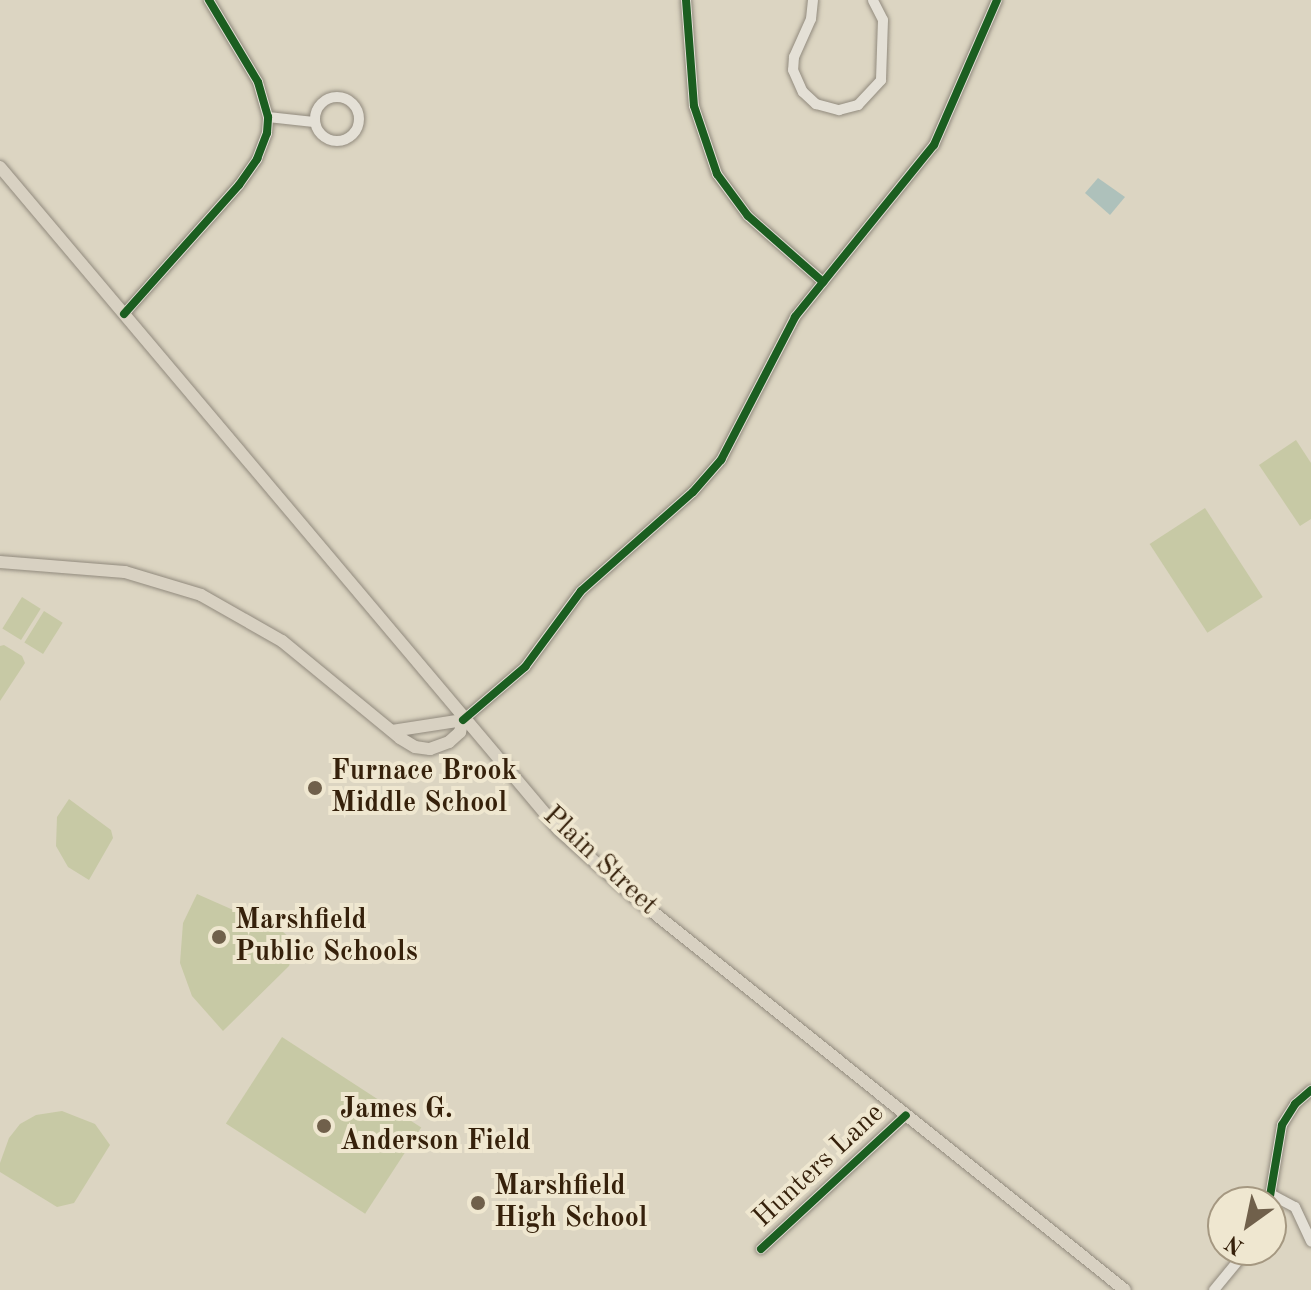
<!DOCTYPE html>
<style>
body{margin:0}
#map{position:relative;width:1311px;height:1290px;overflow:hidden;background:#dcd5c2;font-family:"Old Standard TT",serif}
div>[style]{position:absolute}
.green>*{inset:0;background:#c7c9a5;transform-origin:0 0}
.water>*{inset:0;background:#aec1bb}
.roads{filter:drop-shadow(0 0 2px #918a7d) drop-shadow(0 0 2px #918a7d)}
.minor>*{height:10px;margin:-5px;padding:0 5px;transform-origin:5px;border-radius:5px;background:#e4e0d6}
.minor>.ring{margin:-5px;padding:0;box-sizing:content-box;background:none;border:10px solid #e4e0d6;border-radius:50%}
.major>*{height:12px;margin:-6px;padding:0 6px;transform-origin:6px;border-radius:6px;background:#d8d1c2}
.cycleway>*{height:8px;margin:-4px;padding:0 4px;transform-origin:4px;border-radius:4px;background:#1b5e20}
.dots>*{width:22px;height:22px;translate:-50% -50%;box-sizing:border-box;border:4px solid #efe7d0;border-radius:50%}
span{translate:-50% -50%;white-space:nowrap;text-align:center;line-height:1.15;-webkit-text-stroke:8px #efe7d0;paint-order:stroke}
.poi-label{font-size:28px;color:#36210b;font-weight:700}
.left{translate:0 -50%;text-align:left}
.street-label{font-size:28px;color:#36210b}
.north{position:absolute;left:1207px;top:1186px;width:80px;height:80px;box-sizing:border-box;background:#efe7d0;border:2px solid #a59881;border-radius:50%;rotate:213deg;font-size:22px;font-weight:700;line-height:32px;text-align:center;color:#36210b}
.north::after{content:'';display:block;margin:auto;width:28px;height:36px;background:#70604b;clip-path:polygon(50% 0,100% 100%,50% 72%,0 100%)}
</style>
<div id="map">
<div class="green">
<div style="clip-path:polygon(1296px 440px,1311px 463px,1311px 519px,1300px 526px,1259px 465px)"></div>
<div style="left:1205px;top:508px;width:106px;height:66px;rotate:57deg"></div>
<div style="left:22px;top:597px;width:22px;height:37px;rotate:32deg"></div>
<div style="left:44px;top:611px;width:22px;height:37px;rotate:32deg"></div>
<div style="clip-path:polygon(4px 645px,22px 656px,25px 663px,0 701px,0 646px)"></div>
<div style="clip-path:polygon(69px 799px,111px 830px,113px 838px,89px 880px,68px 867px,56px 846px,57px 817px)"></div>
<div style="clip-path:polygon(197px 894px,283px 932px,290px 938px,293px 953px,289px 966px,223px 1031px,192px 996px,180px 963px,183px 923px)"></div>
<div style="left:282px;top:1037px;width:166px;height:103px;rotate:33deg"></div>
<div style="clip-path:polygon(62px 1111px,95px 1124px,110px 1145px,74px 1203px,57px 1207px,0 1172px,0 1163px,9px 1138px,20px 1124px,36px 1115px)"></div>
</div>
<div class="water">
<div style="clip-path:polygon(1098px 178px,1125px 197px,1110px 215px,1085px 193px)"></div>
</div>
<div class="roads">
<div class="minor">
<div style="left:686px;top:0;width:106px;rotate:85.7deg"></div>
<div style="left:694px;top:106px;width:72px;rotate:71.3deg"></div>
<div style="left:717px;top:174px;width:52px;rotate:53.6deg"></div>
<div style="left:748px;top:216px;width:100px;rotate:41.3deg"></div>
<div style="left:813px;top:0;width:19px;rotate:96deg"></div>
<div style="left:811px;top:19px;width:42px;rotate:114.1deg"></div>
<div style="left:794px;top:57px;width:13px;rotate:94deg"></div>
<div style="left:793px;top:70px;width:24px;rotate:66deg"></div>
<div style="left:803px;top:92px;width:18px;rotate:43deg"></div>
<div style="left:816px;top:104px;width:24px;rotate:15deg"></div>
<div style="left:839px;top:110px;width:20px;rotate:-15deg"></div>
<div style="left:858px;top:105px;width:34px;rotate:-47deg"></div>
<div style="left:881px;top:80px;width:60px;rotate:-88.1deg"></div>
<div style="left:883px;top:20px;width:22px;rotate:-117deg"></div>
<div class="ring" style="left:315px;top:97px;width:34px;height:34px"></div>
<div style="left:268px;top:117px;width:46px;rotate:6.2deg"></div>
<div style="left:124px;top:314px;width:173px;rotate:-48.3deg"></div>
<div style="left:239px;top:185px;width:32px;rotate:-55deg"></div>
<div style="left:257px;top:159px;width:28px;rotate:-69deg"></div>
<div style="left:267px;top:133px;width:16px;rotate:-86deg"></div>
<div style="left:268px;top:117px;width:36px;rotate:-106deg"></div>
<div style="left:258px;top:82px;width:96px;rotate:-120.9deg"></div>
<div style="left:463px;top:720px;width:82px;rotate:-40.5deg"></div>
<div style="left:525px;top:667px;width:94px;rotate:-53.6deg"></div>
<div style="left:581px;top:591px;width:149px;rotate:-41.5deg"></div>
<div style="left:693px;top:492px;width:43px;rotate:-48.8deg"></div>
<div style="left:721px;top:460px;width:161px;rotate:-62.6deg"></div>
<div style="left:795px;top:317px;width:221px;rotate:-51.1deg"></div>
<div style="left:934px;top:145px;width:158px;rotate:-66.5deg"></div>
<div style="left:1272px;top:1195px;width:26px;rotate:28deg"></div>
<div style="left:1295px;top:1207px;width:38px;rotate:65deg"></div>
<div style="left:1269px;top:1202px;width:78px;rotate:-80.4deg"></div>
<div style="left:1282px;top:1125px;width:25px;rotate:-58deg"></div>
<div style="left:1295px;top:1104px;width:21px;rotate:-41deg"></div>
<div style="left:761px;top:1249px;width:197px;rotate:-42.7deg"></div>
<div style="left:1214px;top:1290px;width:52px;rotate:-50.5deg"></div>
</div>
<div class="major">
<div style="left:0;top:167px;width:867px;rotate:49.86deg"></div>
<div style="left:559px;top:830px;width:99px;rotate:41.7deg"></div>
<div style="left:633px;top:896px;width:630px;rotate:38.69deg"></div>
<div style="left:0;top:562px;width:125px;rotate:4.6deg"></div>
<div style="left:125px;top:572px;width:79px;rotate:16.8deg"></div>
<div style="left:201px;top:595px;width:93px;rotate:29.6deg"></div>
<div style="left:282px;top:641px;width:153px;rotate:39.4deg"></div>
<div style="left:400px;top:738px;width:17px;rotate:31deg"></div>
<div style="left:415px;top:747px;width:15px;rotate:8deg"></div>
<div style="left:430px;top:749px;width:20px;rotate:-20deg"></div>
<div style="left:449px;top:742px;width:15px;rotate:-42deg"></div>
<div style="left:460px;top:732px;width:12px;rotate:-76deg"></div>
<div style="left:392px;top:731px;width:72px;rotate:-8.8deg"></div>
</div>
</div>
<div class="cycleway">
<div style="left:686px;top:0;width:106px;rotate:85.7deg"></div>
<div style="left:694px;top:106px;width:72px;rotate:71.3deg"></div>
<div style="left:717px;top:174px;width:52px;rotate:53.6deg"></div>
<div style="left:748px;top:216px;width:100px;rotate:41.3deg"></div>
<div style="left:124px;top:314px;width:173px;rotate:-48.3deg"></div>
<div style="left:239px;top:185px;width:32px;rotate:-55deg"></div>
<div style="left:257px;top:159px;width:28px;rotate:-69deg"></div>
<div style="left:267px;top:133px;width:16px;rotate:-86deg"></div>
<div style="left:268px;top:117px;width:36px;rotate:-106deg"></div>
<div style="left:258px;top:82px;width:96px;rotate:-120.9deg"></div>
<div style="left:463px;top:720px;width:82px;rotate:-40.5deg"></div>
<div style="left:525px;top:667px;width:94px;rotate:-53.6deg"></div>
<div style="left:581px;top:591px;width:149px;rotate:-41.5deg"></div>
<div style="left:693px;top:492px;width:43px;rotate:-48.8deg"></div>
<div style="left:721px;top:460px;width:161px;rotate:-62.6deg"></div>
<div style="left:795px;top:317px;width:221px;rotate:-51.1deg"></div>
<div style="left:934px;top:145px;width:158px;rotate:-66.5deg"></div>
<div style="left:1269px;top:1202px;width:78px;rotate:-80.4deg"></div>
<div style="left:1282px;top:1125px;width:25px;rotate:-58deg"></div>
<div style="left:1295px;top:1104px;width:21px;rotate:-41deg"></div>
<div style="left:761px;top:1249px;width:197px;rotate:-42.7deg"></div>
</div>
<div class="dots">
<div style="left:315px;top:788px;background:#70604b"></div>
<div style="left:219px;top:937px;background:#70604b"></div>
<div style="left:324px;top:1126px;background:#70604b"></div>
<div style="left:478px;top:1203px;background:#70604b"></div>
</div>
<div class="poi-label">
<span class="left" style="left:331px;top:788px">Furnace Brook<br>Middle School</span>
<span class="left" style="left:235px;top:937px">Marshfield<br>Public Schools</span>
<span class="left" style="left:340px;top:1126px">James G.<br>Anderson Field</span>
<span class="left" style="left:494px;top:1203px">Marshfield<br>High School</span>
</div>
<div class="street-label">
<span style="left:600px;top:861px;rotate:43deg">Plain Street</span>
<span style="left:819px;top:1166px;rotate:-43deg">Hunters Lane</span>
</div>
<div class="north">N</div>
</div>
